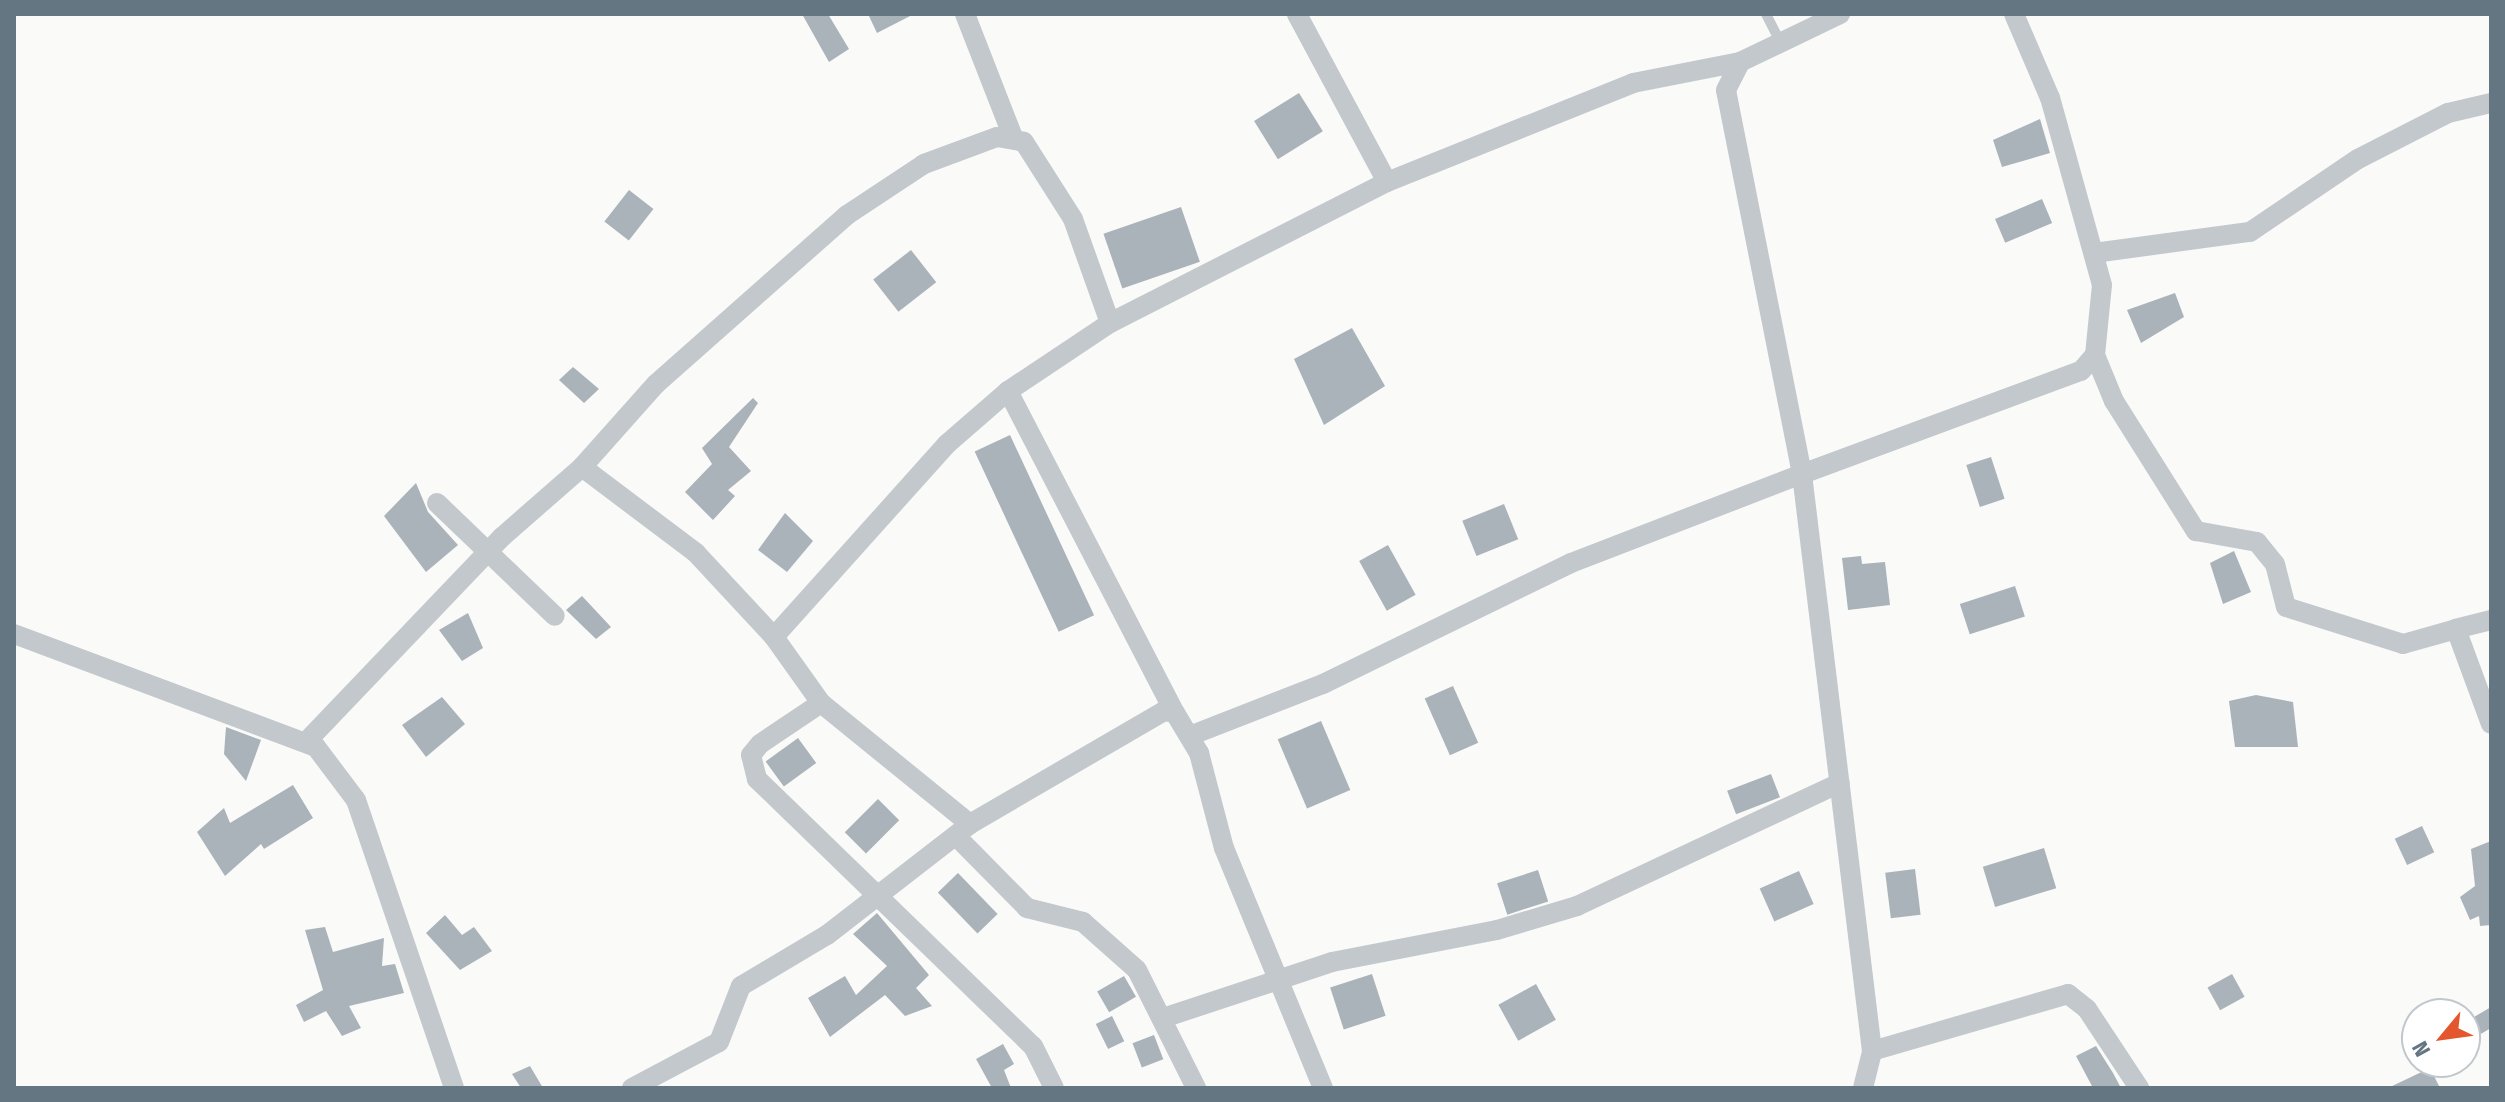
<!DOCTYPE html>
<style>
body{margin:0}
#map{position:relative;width:2505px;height:1102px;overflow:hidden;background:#fafaf8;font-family:"Fira Sans Condensed",sans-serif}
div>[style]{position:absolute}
.building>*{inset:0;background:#aab3b9;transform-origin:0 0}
.lane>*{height:10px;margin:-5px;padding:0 5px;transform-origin:5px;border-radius:5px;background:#c3c8cc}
.street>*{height:20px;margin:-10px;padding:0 10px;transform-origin:10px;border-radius:10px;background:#c3c8cc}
span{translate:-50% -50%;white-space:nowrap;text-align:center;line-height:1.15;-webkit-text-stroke:8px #fff;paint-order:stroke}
.frame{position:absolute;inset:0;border:16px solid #657683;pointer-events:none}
.north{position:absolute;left:2401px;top:998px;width:80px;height:80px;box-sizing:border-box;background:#fff;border:2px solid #c1c8cd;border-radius:50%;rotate:241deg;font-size:22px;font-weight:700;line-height:32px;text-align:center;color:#657683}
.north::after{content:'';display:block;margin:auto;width:28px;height:36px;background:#e4572e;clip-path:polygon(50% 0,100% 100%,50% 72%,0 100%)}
</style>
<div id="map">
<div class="building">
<div style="clip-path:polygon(802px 14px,828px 14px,849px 49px,829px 62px)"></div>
<div style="clip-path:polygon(868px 14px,914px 14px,877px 33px)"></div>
<div style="left:1299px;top:93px;width:45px;height:53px;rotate:58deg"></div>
<div style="clip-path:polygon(2040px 119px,2050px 153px,2002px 167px,1993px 140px)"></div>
<div style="left:629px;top:190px;width:31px;height:40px;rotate:38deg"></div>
<div style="left:2042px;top:199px;width:26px;height:51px;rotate:67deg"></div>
<div style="left:1181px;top:207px;width:58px;height:82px;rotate:71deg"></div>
<div style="left:911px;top:250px;width:41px;height:48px;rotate:52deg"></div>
<div style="clip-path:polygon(2175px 293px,2184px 317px,2141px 343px,2127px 310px)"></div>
<div style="clip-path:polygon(1352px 328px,1385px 386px,1324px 425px,1294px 359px)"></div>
<div style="clip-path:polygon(573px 367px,599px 389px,584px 403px,559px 380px)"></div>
<div style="clip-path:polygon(753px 398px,758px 403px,729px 447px,751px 471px,728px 490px,735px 496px,713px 520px,685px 492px,712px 464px,702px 448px)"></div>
<div style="left:1010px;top:435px;width:199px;height:39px;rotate:65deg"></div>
<div style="left:1991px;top:457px;width:44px;height:26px;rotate:72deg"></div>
<div style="clip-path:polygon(416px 483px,428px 512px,458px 545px,426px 572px,384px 516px)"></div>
<div style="left:1504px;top:504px;width:38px;height:45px;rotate:68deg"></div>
<div style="clip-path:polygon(785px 513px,813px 541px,787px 572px,758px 550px)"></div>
<div style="left:1388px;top:545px;width:57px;height:33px;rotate:61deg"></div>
<div style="clip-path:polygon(2234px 551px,2251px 592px,2223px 604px,2210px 563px)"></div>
<div style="clip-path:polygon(1861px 556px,1862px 564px,1885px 562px,1890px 605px,1848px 610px,1842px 558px)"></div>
<div style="left:2015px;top:586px;width:32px;height:58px;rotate:72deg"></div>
<div style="clip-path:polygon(582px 596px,611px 627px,596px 639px,566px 610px)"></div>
<div style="clip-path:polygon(468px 613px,483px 648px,462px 661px,439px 630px)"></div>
<div style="left:1453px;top:686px;width:62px;height:31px;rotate:66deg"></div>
<div style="clip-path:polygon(2256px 695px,2293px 702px,2298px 747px,2235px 747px,2229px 701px)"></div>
<div style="clip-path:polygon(442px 697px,465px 724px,426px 757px,402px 725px)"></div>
<div style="left:1321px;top:721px;width:75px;height:47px;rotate:67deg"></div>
<div style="clip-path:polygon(226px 727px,261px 740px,246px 781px,224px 754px)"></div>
<div style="left:798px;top:738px;width:31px;height:40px;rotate:54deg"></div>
<div style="left:1771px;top:774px;width:25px;height:47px;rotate:69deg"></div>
<div style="clip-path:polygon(293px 785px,313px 818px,264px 849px,261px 844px,225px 876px,197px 832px,224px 808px,230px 823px)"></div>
<div style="left:878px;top:799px;width:30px;height:47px;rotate:45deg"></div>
<div style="left:2422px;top:826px;width:29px;height:30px;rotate:65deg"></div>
<div style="clip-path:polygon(2491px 841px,2491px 925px,2480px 926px,2479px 916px,2470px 920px,2460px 897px,2475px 886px,2471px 849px)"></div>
<div style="left:2044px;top:848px;width:42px;height:64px;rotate:73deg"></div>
<div style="left:1915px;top:869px;width:46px;height:30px;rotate:83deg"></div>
<div style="left:1538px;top:870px;width:33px;height:43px;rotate:72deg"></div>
<div style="left:1799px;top:871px;width:36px;height:43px;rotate:66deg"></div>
<div style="left:958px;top:873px;width:57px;height:28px;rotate:46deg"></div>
<div style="clip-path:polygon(877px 913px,929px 975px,916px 988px,932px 1006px,905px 1016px,885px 995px,830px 1037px,808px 998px,845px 976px,856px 995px,887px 966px,853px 934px)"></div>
<div style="clip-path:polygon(445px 915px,462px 935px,474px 927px,492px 951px,460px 970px,426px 933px)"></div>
<div style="clip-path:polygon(325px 927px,333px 952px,384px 938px,382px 966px,395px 964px,404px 993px,349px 1006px,361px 1028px,342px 1036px,326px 1011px,304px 1022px,296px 1005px,323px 990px,305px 930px)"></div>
<div style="left:1372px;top:974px;width:44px;height:44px;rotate:72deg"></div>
<div style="left:2232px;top:974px;width:26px;height:28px;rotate:61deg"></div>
<div style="left:1124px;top:976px;width:24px;height:31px;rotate:60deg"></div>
<div style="left:1536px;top:984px;width:41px;height:43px;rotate:61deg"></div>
<div style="clip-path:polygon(2491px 1007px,2491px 1028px,2479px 1035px,2469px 1020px)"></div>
<div style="left:1112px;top:1016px;width:28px;height:18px;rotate:64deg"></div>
<div style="left:1154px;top:1035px;width:26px;height:23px;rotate:69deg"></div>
<div style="clip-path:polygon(1003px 1044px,1014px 1064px,1004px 1070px,1011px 1088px,992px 1088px,976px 1059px)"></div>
<div style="clip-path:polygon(2096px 1046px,2113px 1073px,2121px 1088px,2093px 1088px,2076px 1056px)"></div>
<div style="clip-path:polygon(530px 1066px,543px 1088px,521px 1088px,512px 1074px)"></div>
<div style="clip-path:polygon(2430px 1068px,2440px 1088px,2388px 1088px)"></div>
</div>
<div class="lane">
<div style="left:1766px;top:14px;width:30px;rotate:63deg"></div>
</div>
<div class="street">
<div style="left:965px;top:14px;width:132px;rotate:68.7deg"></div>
<div style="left:1387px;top:182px;width:265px;rotate:-21.9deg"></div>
<div style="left:1633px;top:83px;width:109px;rotate:-11.1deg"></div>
<div style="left:2094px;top:253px;width:157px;rotate:-7.7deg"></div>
<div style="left:2250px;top:232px;width:130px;rotate:-34.1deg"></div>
<div style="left:2358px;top:159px;width:101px;rotate:-27.1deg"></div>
<div style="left:2448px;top:113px;width:44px;rotate:-13.1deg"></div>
<div style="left:1110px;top:323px;width:311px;rotate:-27deg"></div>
<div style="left:1387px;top:182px;width:191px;rotate:-118.2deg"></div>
<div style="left:2095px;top:355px;width:50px;rotate:67.6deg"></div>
<div style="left:2114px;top:401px;width:154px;rotate:57.8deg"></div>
<div style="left:2196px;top:531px;width:62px;rotate:10.2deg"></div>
<div style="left:2257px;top:542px;width:28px;rotate:51deg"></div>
<div style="left:2275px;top:564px;width:44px;rotate:75.7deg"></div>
<div style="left:2286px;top:607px;width:123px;rotate:17.5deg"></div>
<div style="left:2403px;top:644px;width:55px;rotate:-15.8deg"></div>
<div style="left:1008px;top:391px;width:363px;rotate:62.6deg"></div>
<div style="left:582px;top:467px;width:111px;rotate:-48.3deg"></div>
<div style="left:656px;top:384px;width:255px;rotate:-41.5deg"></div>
<div style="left:847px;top:215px;width:92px;rotate:-33.5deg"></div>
<div style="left:924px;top:164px;width:78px;rotate:-20.3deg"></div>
<div style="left:997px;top:137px;width:27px;rotate:10deg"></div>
<div style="left:1024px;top:142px;width:91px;rotate:57.5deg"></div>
<div style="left:1073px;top:219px;width:110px;rotate:70.4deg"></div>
<div style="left:1110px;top:323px;width:123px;rotate:146.3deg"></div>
<div style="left:1008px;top:391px;width:81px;rotate:139deg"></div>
<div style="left:947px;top:444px;width:259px;rotate:131.9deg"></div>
<div style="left:437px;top:503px;width:163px;rotate:43.8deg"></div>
<div style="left:2491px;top:620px;width:36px;rotate:166deg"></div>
<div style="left:2456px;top:629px;width:101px;rotate:69.8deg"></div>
<div style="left:14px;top:634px;width:322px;rotate:20.5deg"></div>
<div style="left:316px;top:747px;width:66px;rotate:53deg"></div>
<div style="left:356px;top:800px;width:304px;rotate:71.2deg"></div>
<div style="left:821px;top:703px;width:73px;rotate:146.1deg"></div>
<div style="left:760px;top:744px;width:14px;rotate:129deg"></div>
<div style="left:751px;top:755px;width:25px;rotate:76deg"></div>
<div style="left:757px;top:779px;width:384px;rotate:44.1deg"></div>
<div style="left:1033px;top:1046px;width:47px;rotate:63.4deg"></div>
<div style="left:1192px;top:735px;width:141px;rotate:-21.3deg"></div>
<div style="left:1323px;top:684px;width:276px;rotate:-26deg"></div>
<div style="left:1571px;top:563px;width:248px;rotate:-21.1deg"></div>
<div style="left:1802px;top:474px;width:391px;rotate:-101.2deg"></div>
<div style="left:1726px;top:90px;width:31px;rotate:-63deg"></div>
<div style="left:1740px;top:62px;width:111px;rotate:-25.6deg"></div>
<div style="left:307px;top:741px;width:282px;rotate:-46.3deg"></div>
<div style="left:502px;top:537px;width:106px;rotate:-41.2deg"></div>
<div style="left:582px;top:467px;width:143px;rotate:37deg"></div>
<div style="left:696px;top:553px;width:115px;rotate:47.1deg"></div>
<div style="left:774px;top:637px;width:81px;rotate:54.5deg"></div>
<div style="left:821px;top:703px;width:192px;rotate:39.1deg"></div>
<div style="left:956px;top:836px;width:101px;rotate:45.4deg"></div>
<div style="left:1027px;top:908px;width:58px;rotate:14deg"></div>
<div style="left:1083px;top:922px;width:72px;rotate:41.6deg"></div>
<div style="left:1137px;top:970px;width:132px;rotate:63.4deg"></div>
<div style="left:1166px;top:1017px;width:175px;rotate:-18.3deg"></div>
<div style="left:1332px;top:962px;width:168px;rotate:-11deg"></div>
<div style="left:1497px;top:930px;width:84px;rotate:-16.7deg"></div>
<div style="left:1577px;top:906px;width:290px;rotate:-25.1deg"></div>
<div style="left:1872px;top:1051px;width:204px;rotate:-16.2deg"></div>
<div style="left:2068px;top:994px;width:24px;rotate:38deg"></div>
<div style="left:2087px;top:1009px;width:95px;rotate:56.6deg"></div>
<div style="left:632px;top:1088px;width:98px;rotate:-27.9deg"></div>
<div style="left:719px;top:1042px;width:60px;rotate:-68.6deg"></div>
<div style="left:741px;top:986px;width:100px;rotate:-30.7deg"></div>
<div style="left:827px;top:935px;width:181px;rotate:-37.8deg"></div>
<div style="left:970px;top:824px;width:225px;rotate:-30.2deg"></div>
<div style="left:1164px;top:711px;width:11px;rotate:10deg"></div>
<div style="left:1175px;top:713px;width:47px;rotate:59deg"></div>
<div style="left:1199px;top:753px;width:98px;rotate:75.3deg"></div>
<div style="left:1224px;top:848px;width:260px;rotate:67.6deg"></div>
<div style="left:1863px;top:1088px;width:38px;rotate:-76deg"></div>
<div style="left:1872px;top:1051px;width:581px;rotate:-96.92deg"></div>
<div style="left:1802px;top:474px;width:297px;rotate:-20.3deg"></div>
<div style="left:2081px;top:371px;width:21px;rotate:-49deg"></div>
<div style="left:2095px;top:355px;width:70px;rotate:-84.3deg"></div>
<div style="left:2102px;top:285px;width:194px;rotate:-105.5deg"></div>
<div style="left:2050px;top:98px;width:91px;rotate:-113.2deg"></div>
</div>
<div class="frame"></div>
<div class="north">N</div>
</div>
